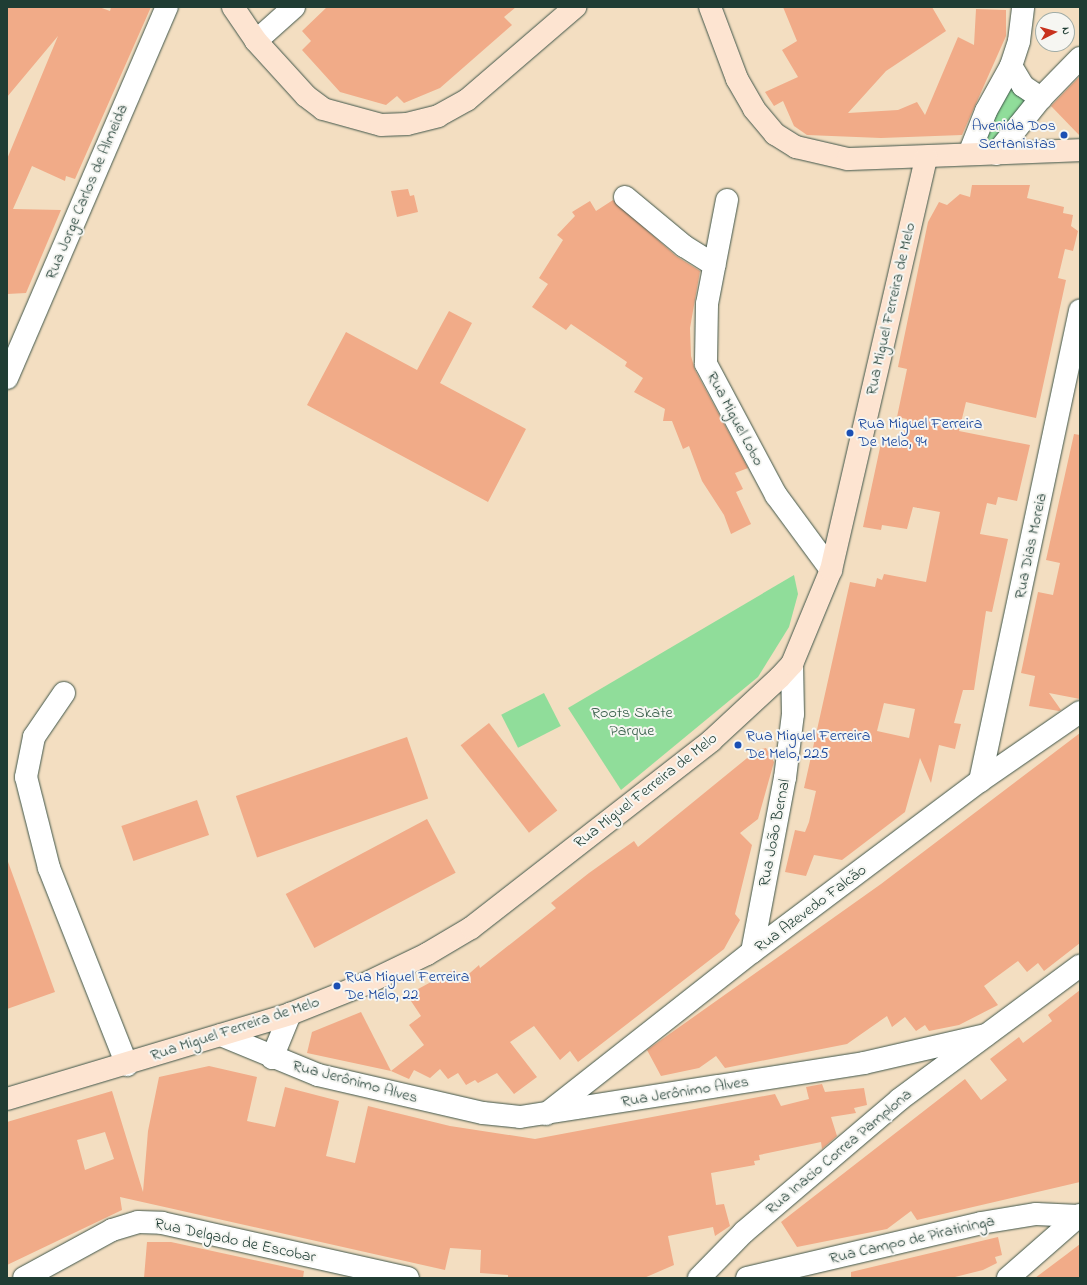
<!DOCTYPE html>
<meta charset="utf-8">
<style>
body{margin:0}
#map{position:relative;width:1087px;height:1285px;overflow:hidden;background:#f3dec1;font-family:"Indie Flower",sans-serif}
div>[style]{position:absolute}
.green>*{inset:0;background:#90dd9a;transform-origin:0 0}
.building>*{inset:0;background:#f1ab88;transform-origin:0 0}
.roads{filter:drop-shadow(0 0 1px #3f5549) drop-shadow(0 0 1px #3f5549)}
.street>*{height:22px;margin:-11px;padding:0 11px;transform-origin:11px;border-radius:11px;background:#fff}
.secondary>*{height:22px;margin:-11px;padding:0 11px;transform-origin:11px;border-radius:11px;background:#fde4d1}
.dots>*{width:11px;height:11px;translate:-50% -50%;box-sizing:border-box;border:2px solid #f6f6f2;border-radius:50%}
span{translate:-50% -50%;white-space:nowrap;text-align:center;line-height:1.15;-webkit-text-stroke:4px #f6f6f2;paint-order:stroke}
.transit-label{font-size:16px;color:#164399}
.right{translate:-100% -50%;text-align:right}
.left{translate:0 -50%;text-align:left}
.street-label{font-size:16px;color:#1f3d34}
.park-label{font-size:16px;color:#365d48}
.frame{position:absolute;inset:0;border:8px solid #1f3d34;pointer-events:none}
.north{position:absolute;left:1035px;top:12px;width:40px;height:40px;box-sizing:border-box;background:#f6f6f2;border:1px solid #a0aca6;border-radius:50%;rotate:84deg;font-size:11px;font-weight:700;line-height:16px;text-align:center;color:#1f3d34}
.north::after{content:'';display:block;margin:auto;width:14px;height:18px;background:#c8321e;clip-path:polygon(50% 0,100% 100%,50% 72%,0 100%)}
</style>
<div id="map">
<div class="green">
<div style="clip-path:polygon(1008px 85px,1027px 100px,998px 142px,988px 143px,984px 141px)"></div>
<div style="clip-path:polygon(794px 575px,798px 594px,789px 627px,758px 677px,621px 790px,568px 708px)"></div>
<div style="left:544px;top:693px;width:37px;height:48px;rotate:63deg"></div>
</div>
<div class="building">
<div style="clip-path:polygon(7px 7px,99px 7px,110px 11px,111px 7px,151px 7px,75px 179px,66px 176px,65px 181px,32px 166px,13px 209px,61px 210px,26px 293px,7px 294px,7px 159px,58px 36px,7px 97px)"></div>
<div style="clip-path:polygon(327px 7px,516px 7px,504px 17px,512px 25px,440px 88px,404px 103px,397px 96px,386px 105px,340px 92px,302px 50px,311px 41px,302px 31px)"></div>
<div style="clip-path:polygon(783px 7px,932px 7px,946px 31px,886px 71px,848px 113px,898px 110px,917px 102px,925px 115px,958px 37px,974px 45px,976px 9px,1006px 10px,1006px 36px,962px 135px,881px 138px,807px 135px,794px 126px,783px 101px,774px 106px,765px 92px,798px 77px,782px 50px,797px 41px)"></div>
<div style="clip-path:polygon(1080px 76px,1080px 136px,1051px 106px)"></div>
<div style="clip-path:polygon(evenodd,972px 185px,1030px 185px,1027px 198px,1064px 207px,1063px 213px,1073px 215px,1071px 226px,1078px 231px,1073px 251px,1065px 249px,1058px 278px,1066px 280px,1036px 418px,966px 402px,959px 431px,1030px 445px,1017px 501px,998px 497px,996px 505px,987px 503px,980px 534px,1008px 539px,992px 612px,986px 611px,974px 690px,963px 690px,954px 723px,961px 724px,955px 749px,939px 745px,931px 783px,920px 758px,905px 812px,842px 860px,814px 855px,806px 876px,785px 872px,795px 830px,805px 832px,809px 822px,816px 791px,804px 788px,850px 582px,875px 587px,877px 578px,882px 580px,884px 574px,926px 582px,940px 512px,913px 507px,907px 529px,882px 525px,881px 530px,863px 527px,881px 443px,901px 447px,907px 419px,897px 417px,907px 369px,898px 367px,928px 222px,939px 202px,947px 205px,960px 194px,970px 197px,972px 185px,884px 703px,915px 709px,909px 738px,877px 731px,884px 703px)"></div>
<div style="clip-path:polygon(408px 189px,410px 196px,414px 195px,418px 212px,397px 217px,391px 191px)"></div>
<div style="clip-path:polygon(613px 200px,676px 256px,700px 271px,690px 328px,691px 356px,695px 370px,748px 468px,735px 473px,743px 489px,736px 492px,751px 524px,731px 534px,724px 515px,702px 481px,689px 446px,683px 449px,672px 421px,663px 421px,665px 409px,634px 392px,643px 378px,625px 366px,627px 362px,571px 324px,566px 330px,532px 307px,548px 284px,539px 278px,563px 240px,557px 235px,575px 216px,572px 212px,590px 201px,596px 211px)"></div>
<div style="clip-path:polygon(449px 311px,472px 323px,440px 383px,526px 429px,488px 502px,307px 405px,346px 332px,417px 370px)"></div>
<div style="clip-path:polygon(1074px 434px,1080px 435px,1080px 699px,1049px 693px,1061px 710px,1059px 711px,1029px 706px,1035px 676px,1021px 673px,1038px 592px,1053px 595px,1060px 563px,1046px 560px)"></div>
<div style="left:489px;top:723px;width:111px;height:36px;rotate:52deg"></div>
<div style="clip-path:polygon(1080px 733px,1080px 943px,1044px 971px,1038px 963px,1027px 972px,1018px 961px,984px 986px,998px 1005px,959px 1025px,929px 1031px,925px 1025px,916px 1031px,905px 1017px,892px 1027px,887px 1016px,847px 1044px,725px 1068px,716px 1056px,699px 1068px,661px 1076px,647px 1050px,881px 884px)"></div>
<div style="left:407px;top:737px;width:65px;height:181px;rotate:71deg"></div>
<div style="clip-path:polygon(766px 748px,774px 762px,758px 819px,740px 833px,752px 845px,735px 914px,740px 920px,724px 949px,578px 1062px,570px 1051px,560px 1060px,534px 1026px,510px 1042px,537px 1077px,514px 1094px,497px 1073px,478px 1083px,475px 1080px,466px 1085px,458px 1073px,448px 1079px,440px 1069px,430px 1078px,414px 1070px,409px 1079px,391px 1071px,424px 1045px,409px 1025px,421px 1016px,407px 995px,455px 969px,463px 979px,479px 965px,480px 968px,556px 908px,551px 903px,589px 873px,634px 841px,638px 847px,757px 750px)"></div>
<div style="left:197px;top:800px;width:37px;height:80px;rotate:71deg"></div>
<div style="left:427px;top:819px;width:61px;height:160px;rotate:62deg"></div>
<div style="clip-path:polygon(7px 859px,55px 992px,7px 1009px)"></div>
<div style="clip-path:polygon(1080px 990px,1080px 1182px,917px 1220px,911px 1211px,887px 1229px,797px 1247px,781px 1222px,965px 1079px,981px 1100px,1007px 1080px,990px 1059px,1019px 1037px,1023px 1043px,1052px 1021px,1048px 1015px)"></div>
<div style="clip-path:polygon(361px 1012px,391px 1071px,307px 1053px,312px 1032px)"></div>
<div style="clip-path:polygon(evenodd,209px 1066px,257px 1077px,247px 1121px,275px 1127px,285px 1087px,339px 1101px,326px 1156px,355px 1163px,368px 1106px,450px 1126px,535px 1139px,775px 1094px,781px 1106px,809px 1099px,806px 1087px,822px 1084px,825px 1092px,864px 1088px,867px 1105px,854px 1108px,856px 1113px,831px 1117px,837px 1136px,822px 1149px,821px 1142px,759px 1155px,760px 1160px,754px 1161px,755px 1165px,711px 1173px,716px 1205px,724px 1204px,730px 1226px,715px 1236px,713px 1227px,668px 1236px,674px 1265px,644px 1278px,508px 1278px,508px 1275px,480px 1273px,481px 1250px,450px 1248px,445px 1270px,120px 1197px,122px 1210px,7px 1265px,7px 1122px,112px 1091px,143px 1192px,148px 1131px,159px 1077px,209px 1066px,105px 1132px,114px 1159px,85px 1170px,77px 1140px,105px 1132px)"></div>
<div style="clip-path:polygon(998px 1237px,1002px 1255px,995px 1257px,997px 1263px,983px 1270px,951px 1278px,851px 1278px,851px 1272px)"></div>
<div style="clip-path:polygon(147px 1242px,171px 1242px,304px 1271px,303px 1278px,144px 1278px)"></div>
<div style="clip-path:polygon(1080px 1244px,1080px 1278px,1035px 1278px,1067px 1254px)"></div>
</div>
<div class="roads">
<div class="street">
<div style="left:256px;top:41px;width:51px;rotate:-41.8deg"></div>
<div style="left:1011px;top:66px;width:23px;rotate:59deg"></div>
<div style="left:1023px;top:86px;width:22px;rotate:34deg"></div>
<div style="left:969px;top:154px;width:46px;rotate:-68.4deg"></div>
<div style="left:986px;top:111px;width:51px;rotate:-60.9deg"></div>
<div style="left:1011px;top:66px;width:26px;rotate:-72deg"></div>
<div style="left:1019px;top:41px;width:34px;rotate:-83deg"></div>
<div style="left:996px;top:154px;width:72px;rotate:-51.2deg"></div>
<div style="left:1041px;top:98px;width:56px;rotate:-45.7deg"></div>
<div style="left:625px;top:197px;width:77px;rotate:39.7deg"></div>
<div style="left:684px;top:246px;width:36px;rotate:32deg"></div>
<div style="left:727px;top:200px;width:106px;rotate:100.9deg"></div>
<div style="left:707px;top:304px;width:60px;rotate:91deg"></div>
<div style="left:706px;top:364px;width:149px;rotate:61.9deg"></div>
<div style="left:776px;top:495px;width:93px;rotate:53.7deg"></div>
<div style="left:7px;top:378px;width:404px;rotate:-66.7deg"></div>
<div style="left:64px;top:693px;width:53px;rotate:124.3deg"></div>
<div style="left:34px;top:737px;width:41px;rotate:101.3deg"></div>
<div style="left:26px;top:777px;width:94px;rotate:75.8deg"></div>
<div style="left:49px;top:868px;width:212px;rotate:68.4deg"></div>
<div style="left:980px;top:781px;width:481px;rotate:-78deg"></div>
<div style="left:752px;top:952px;width:177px;rotate:-79.3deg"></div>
<div style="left:785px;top:778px;width:64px;rotate:-82.9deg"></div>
<div style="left:793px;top:714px;width:50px;rotate:-91.1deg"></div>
<div style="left:221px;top:1035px;width:105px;rotate:22.4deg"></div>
<div style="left:318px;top:1075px;width:169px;rotate:13deg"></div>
<div style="left:483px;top:1113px;width:37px;rotate:6deg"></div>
<div style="left:520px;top:1117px;width:348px;rotate:-8.9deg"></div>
<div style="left:864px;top:1063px;width:125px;rotate:-12.9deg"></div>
<div style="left:272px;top:1058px;width:48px;rotate:-67.8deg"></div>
<div style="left:546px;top:1114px;width:262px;rotate:-38.2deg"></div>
<div style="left:752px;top:952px;width:285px;rotate:-36.9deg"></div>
<div style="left:980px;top:781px;width:121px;rotate:-34.6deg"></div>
<div style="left:24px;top:1278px;width:100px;rotate:-28.6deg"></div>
<div style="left:112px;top:1230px;width:27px;rotate:-17deg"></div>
<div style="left:138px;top:1222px;width:24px;rotate:2deg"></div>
<div style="left:162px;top:1223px;width:252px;rotate:12.6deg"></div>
<div style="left:699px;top:1278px;width:64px;rotate:-45.6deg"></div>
<div style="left:744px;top:1232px;width:205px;rotate:-40.4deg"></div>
<div style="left:900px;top:1099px;width:224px;rotate:-36.5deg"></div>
<div style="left:747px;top:1278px;width:240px;rotate:-13.2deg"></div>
<div style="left:981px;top:1223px;width:56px;rotate:-9.3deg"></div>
<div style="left:1036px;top:1214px;width:43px;rotate:2.7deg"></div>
<div style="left:1008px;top:1278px;width:96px;rotate:-41.2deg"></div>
</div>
<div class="secondary">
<div style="left:233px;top:7px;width:41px;rotate:55.9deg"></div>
<div style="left:256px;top:41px;width:74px;rotate:47.7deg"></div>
<div style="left:306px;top:96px;width:21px;rotate:37deg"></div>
<div style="left:323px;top:109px;width:60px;rotate:15.4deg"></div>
<div style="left:381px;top:125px;width:26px;rotate:-2deg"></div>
<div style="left:407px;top:124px;width:32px;rotate:-14deg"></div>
<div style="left:438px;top:116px;width:33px;rotate:-29deg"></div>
<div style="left:467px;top:100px;width:143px;rotate:-40.7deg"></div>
<div style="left:710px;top:7px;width:77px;rotate:69.4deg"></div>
<div style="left:737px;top:79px;width:34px;rotate:60deg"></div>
<div style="left:754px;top:109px;width:33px;rotate:50deg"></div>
<div style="left:775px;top:134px;width:25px;rotate:32deg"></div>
<div style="left:796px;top:147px;width:53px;rotate:13deg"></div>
<div style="left:848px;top:159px;width:232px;rotate:-2.2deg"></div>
<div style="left:7px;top:1099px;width:295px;rotate:-16.7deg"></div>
<div style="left:290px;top:1014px;width:79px;rotate:-21.7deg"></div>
<div style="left:363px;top:985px;width:71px;rotate:-25.8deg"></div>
<div style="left:427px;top:954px;width:51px;rotate:-30.6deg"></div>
<div style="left:471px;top:928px;width:304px;rotate:-37.9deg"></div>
<div style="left:711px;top:741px;width:94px;rotate:-42.8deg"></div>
<div style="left:780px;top:677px;width:18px;rotate:-47deg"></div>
<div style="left:792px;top:664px;width:102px;rotate:-67.5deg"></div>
<div style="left:831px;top:570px;width:423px;rotate:-77deg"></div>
</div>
</div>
<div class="dots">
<div style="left:1064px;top:135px;background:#1a4fb4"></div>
<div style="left:850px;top:433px;background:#1a4fb4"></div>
<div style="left:738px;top:745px;background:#1a4fb4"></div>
<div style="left:337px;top:986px;background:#1a4fb4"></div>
</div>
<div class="transit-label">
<span class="right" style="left:1056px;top:135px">Avenida Dos<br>Sertanistas</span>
<span class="left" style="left:858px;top:433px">Rua Miguel Ferreira<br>De Melo, 94</span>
<span class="left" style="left:746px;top:745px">Rua Miguel Ferreira<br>De Melo, 225</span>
<span class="left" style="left:345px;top:986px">Rua Miguel Ferreira<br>De Melo, 22</span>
</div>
<div class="street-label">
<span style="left:87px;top:192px;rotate:-67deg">Rua Jorge Carlos de Almeida</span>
<span style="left:891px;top:309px;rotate:-77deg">Rua Miguel Ferreira de Melo</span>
<span style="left:735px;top:419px;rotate:62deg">Rua Miguel Lobo</span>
<span style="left:1031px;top:546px;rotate:-78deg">Rua Dias Moreia</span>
<span style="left:646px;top:791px;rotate:-38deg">Rua Miguel Ferreira de Melo</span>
<span style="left:775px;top:833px;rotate:-79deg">Rua João Bernal</span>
<span style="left:811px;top:909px;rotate:-37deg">Rua Azevedo Falcão</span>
<span style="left:235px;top:1029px;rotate:-18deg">Rua Miguel Ferreira de Melo</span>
<span style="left:355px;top:1082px;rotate:15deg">Rua Jerônimo Alves</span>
<span style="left:685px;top:1092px;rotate:-9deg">Rua Jerônimo Alves</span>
<span style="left:839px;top:1152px;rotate:-40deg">Rua Inacio Correa Pamplona</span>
<span style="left:912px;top:1240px;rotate:-13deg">Rua Campo de Piratininga</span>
<span style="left:235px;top:1241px;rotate:12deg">Rua Delgado de Escobar</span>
</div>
<div class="park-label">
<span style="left:632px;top:722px">Roots Skate<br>Parque</span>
</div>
<div class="frame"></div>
<div class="north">N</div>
</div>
